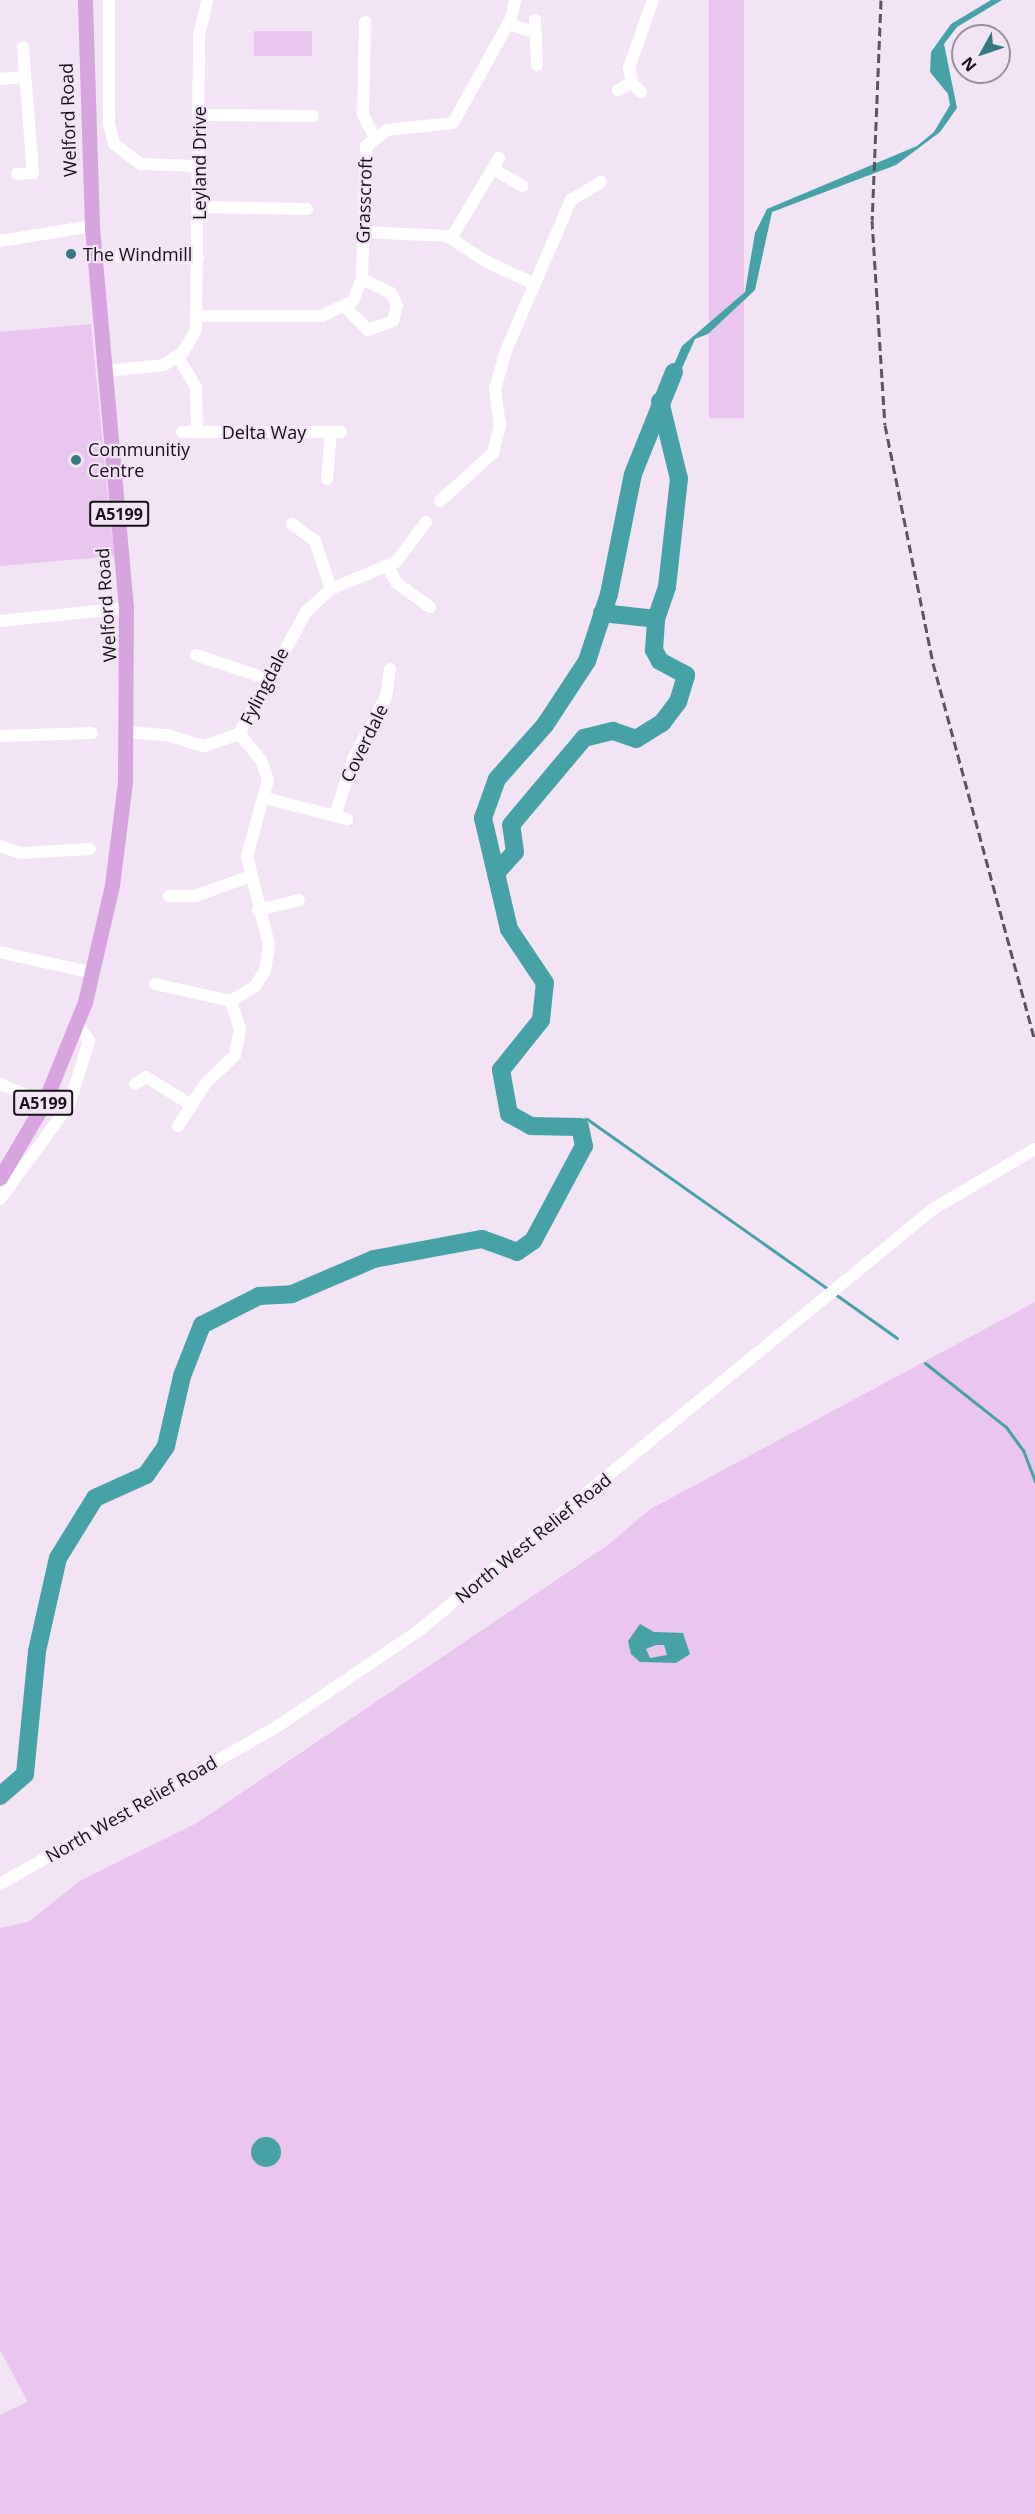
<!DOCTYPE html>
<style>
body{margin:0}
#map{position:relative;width:1035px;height:2514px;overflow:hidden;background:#f2e3f5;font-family:"Open Sans",sans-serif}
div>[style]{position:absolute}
.green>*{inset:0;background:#e9c5ef;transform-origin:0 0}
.water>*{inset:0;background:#46a2a6}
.round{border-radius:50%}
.stream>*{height:3px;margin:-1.5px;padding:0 1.5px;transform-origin:1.5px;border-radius:1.5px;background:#46a2a6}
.river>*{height:18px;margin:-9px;padding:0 9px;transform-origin:9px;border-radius:9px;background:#46a2a6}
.minor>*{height:12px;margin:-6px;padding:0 6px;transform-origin:6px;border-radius:6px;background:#fff}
.major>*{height:15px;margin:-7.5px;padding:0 7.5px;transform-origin:7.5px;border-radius:7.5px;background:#d7a4e0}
.rail>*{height:3px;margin-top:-1.5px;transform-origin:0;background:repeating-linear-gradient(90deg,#5b535d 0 9px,transparent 0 13.5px)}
.dots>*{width:16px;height:16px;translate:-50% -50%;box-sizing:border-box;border:3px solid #f2e3f5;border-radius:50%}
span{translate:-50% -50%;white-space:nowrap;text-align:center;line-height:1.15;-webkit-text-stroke:4.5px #f2e3f5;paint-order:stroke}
.shield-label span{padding:2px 4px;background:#f2e3f5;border:2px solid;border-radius:4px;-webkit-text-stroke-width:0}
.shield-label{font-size:16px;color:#151016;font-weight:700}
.street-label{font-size:18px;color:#151016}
.poi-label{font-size:18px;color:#151016}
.left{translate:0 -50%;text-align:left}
.north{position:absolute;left:951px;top:24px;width:60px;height:60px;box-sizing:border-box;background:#f2e3f5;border:2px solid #9a8f9c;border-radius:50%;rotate:230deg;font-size:16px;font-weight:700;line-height:24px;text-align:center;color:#151016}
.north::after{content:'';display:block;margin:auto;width:21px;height:27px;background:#317a7e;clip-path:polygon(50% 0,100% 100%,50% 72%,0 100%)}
</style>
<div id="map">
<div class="green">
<div style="left:709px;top:0;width:35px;height:418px"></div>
<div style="left:254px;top:31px;width:58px;height:25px"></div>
<div style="clip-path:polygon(91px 324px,114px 556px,0 566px,0 332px)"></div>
<div style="clip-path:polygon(1035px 1302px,1035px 2514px,0 2514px,0 2415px,28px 2402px,0 2350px,0 1928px,28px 1922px,80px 1881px,197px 1823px,608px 1545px,649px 1510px)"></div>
</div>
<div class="water">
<div style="clip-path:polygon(991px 0,1002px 0,957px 27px,944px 44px,957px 108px,940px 132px,896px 165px,772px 212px,755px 290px,708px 334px,695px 339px,666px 404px,662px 392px,682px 346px,745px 292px,755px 233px,767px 209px,917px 146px,934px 132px,950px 105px,948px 94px,930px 72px,931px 52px,951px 24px)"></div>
<div style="clip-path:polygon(evenodd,640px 1624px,654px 1632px,683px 1633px,690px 1654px,676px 1663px,640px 1662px,631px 1654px,628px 1641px,640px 1624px,656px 1645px,664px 1645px,667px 1655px,650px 1658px,646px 1649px,656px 1645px)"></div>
<div class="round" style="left:251px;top:2137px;width:30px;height:30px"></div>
</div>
<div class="stream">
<div style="left:568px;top:1123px;width:19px;rotate:-12deg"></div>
<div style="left:587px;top:1119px;width:296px;rotate:35.2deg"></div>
<div style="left:835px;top:1294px;width:76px;rotate:35.4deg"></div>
<div style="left:925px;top:1363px;width:103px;rotate:38.3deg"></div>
<div style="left:1006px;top:1427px;width:29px;rotate:54deg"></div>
<div style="left:1023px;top:1450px;width:34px;rotate:69deg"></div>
</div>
<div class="river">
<div style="left:602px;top:613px;width:54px;rotate:6.3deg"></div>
<div style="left:656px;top:619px;width:34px;rotate:-71deg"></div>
<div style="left:667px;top:587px;width:109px;rotate:-83.7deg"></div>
<div style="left:679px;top:479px;width:80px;rotate:-103.7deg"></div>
<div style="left:496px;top:873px;width:28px;rotate:-48deg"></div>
<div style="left:515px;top:852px;width:27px;rotate:-98deg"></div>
<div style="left:511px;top:825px;width:114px;rotate:-50deg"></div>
<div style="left:584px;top:738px;width:30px;rotate:-14deg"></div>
<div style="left:613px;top:731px;width:24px;rotate:19deg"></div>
<div style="left:636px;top:739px;width:31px;rotate:-32deg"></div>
<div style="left:662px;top:723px;width:26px;rotate:-53deg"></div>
<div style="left:678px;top:702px;width:28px;rotate:-73deg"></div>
<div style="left:686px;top:675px;width:30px;rotate:-152deg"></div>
<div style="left:660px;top:661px;width:13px;rotate:-119deg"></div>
<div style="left:654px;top:650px;width:31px;rotate:-86deg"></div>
<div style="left:0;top:1796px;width:33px;rotate:-41deg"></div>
<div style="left:25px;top:1774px;width:124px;rotate:-84.4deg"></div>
<div style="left:37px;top:1651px;width:95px;rotate:-77.3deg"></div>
<div style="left:58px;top:1558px;width:70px;rotate:-58.3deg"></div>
<div style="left:95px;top:1498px;width:56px;rotate:-24.3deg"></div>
<div style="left:146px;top:1475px;width:35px;rotate:-55deg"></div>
<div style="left:166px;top:1446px;width:72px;rotate:-77.1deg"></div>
<div style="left:182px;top:1376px;width:55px;rotate:-68.6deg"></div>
<div style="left:202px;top:1325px;width:64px;rotate:-27deg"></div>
<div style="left:259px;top:1296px;width:33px;rotate:-3deg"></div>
<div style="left:292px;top:1294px;width:89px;rotate:-23.1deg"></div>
<div style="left:374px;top:1259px;width:110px;rotate:-10.5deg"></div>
<div style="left:482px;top:1239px;width:37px;rotate:20deg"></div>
<div style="left:517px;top:1252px;width:19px;rotate:-35deg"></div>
<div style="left:533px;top:1241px;width:108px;rotate:-61.8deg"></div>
<div style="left:584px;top:1146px;width:19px;rotate:-102deg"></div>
<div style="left:580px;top:1127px;width:49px;rotate:-178.8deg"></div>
<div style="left:531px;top:1126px;width:25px;rotate:-151deg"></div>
<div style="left:509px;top:1114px;width:45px;rotate:-100.3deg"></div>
<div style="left:501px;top:1070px;width:64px;rotate:-51.3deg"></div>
<div style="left:541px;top:1020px;width:37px;rotate:-84deg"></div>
<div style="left:545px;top:983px;width:65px;rotate:-123.7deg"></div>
<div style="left:509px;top:929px;width:114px;rotate:-103.2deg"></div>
<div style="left:483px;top:818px;width:41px;rotate:-70.3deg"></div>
<div style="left:497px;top:779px;width:72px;rotate:-48.4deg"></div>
<div style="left:545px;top:725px;width:77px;rotate:-56.7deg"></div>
<div style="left:587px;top:661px;width:71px;rotate:-71.8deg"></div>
<div style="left:609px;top:594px;width:122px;rotate:-78.7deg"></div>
<div style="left:633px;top:474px;width:110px;rotate:-68.1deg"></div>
</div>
<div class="minor">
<div style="left:109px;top:0;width:124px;rotate:90deg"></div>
<div style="left:109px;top:124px;width:21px;rotate:76deg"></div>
<div style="left:114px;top:144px;width:34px;rotate:37deg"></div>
<div style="left:141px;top:164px;width:58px;rotate:2deg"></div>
<div style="left:535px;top:20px;width:45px;rotate:87.5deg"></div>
<div style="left:365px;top:22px;width:93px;rotate:91.2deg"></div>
<div style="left:363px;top:115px;width:24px;rotate:62deg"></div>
<div style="left:509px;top:24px;width:28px;rotate:18deg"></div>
<div style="left:0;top:79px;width:25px;rotate:-5deg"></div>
<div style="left:618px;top:90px;width:16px;rotate:-27deg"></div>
<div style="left:641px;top:92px;width:13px;rotate:-135deg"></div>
<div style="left:632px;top:83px;width:15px;rotate:-101deg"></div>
<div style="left:629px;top:68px;width:72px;rotate:-70.6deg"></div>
<div style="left:199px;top:115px;width:114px;rotate:0.5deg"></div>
<div style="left:493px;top:169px;width:34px;rotate:30deg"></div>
<div style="left:17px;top:174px;width:16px;rotate:-4deg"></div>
<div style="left:33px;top:173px;width:126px;rotate:-94.5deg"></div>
<div style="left:199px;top:207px;width:108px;rotate:1.1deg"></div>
<div style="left:363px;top:232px;width:84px;rotate:2.7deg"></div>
<div style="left:447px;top:236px;width:48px;rotate:33deg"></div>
<div style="left:487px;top:262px;width:53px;rotate:24.6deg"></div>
<div style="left:452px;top:237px;width:92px;rotate:-59.3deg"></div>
<div style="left:0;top:241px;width:93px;rotate:-9.3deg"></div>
<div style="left:118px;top:257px;width:80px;rotate:0.7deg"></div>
<div style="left:345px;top:307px;width:33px;rotate:45deg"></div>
<div style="left:368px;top:330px;width:27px;rotate:-20deg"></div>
<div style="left:393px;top:321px;width:16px;rotate:-76deg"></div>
<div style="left:397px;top:305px;width:13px;rotate:-117deg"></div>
<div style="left:391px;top:293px;width:32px;rotate:-154deg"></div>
<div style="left:198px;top:316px;width:124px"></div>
<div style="left:322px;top:316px;width:34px;rotate:-26deg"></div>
<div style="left:353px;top:301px;width:24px;rotate:-68deg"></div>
<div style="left:362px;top:279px;width:133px;rotate:-88.3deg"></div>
<div style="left:366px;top:146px;width:26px;rotate:-37deg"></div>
<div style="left:387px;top:130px;width:66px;rotate:-6.1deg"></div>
<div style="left:453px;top:123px;width:119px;rotate:-60.9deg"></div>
<div style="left:511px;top:19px;width:19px;rotate:-78deg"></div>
<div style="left:178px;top:357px;width:35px;rotate:59deg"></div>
<div style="left:196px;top:387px;width:45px;rotate:88.7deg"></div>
<div style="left:107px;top:371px;width:57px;rotate:-6deg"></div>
<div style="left:164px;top:365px;width:24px;rotate:-35deg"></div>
<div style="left:184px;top:351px;width:25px;rotate:-61deg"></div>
<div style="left:196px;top:329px;width:293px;rotate:-89.4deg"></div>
<div style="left:199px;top:36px;width:37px;rotate:-77deg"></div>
<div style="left:182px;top:432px;width:159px"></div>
<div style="left:327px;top:479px;width:47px;rotate:-85.1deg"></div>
<div style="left:440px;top:501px;width:72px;rotate:-42.2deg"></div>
<div style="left:493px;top:453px;width:29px;rotate:-76deg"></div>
<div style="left:500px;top:425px;width:36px;rotate:-98deg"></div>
<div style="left:495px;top:389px;width:37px;rotate:-74deg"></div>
<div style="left:505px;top:353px;width:167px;rotate:-66.7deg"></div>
<div style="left:571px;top:200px;width:35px;rotate:-31deg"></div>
<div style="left:292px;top:524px;width:29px;rotate:36deg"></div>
<div style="left:315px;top:541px;width:51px;rotate:71.6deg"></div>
<div style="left:388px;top:567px;width:18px;rotate:61deg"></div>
<div style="left:397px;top:583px;width:41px;rotate:36deg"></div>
<div style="left:0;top:621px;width:127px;rotate:-5.9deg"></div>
<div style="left:196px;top:655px;width:73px;rotate:18.4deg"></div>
<div style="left:129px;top:732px;width:38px;rotate:5deg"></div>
<div style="left:167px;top:735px;width:39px;rotate:17deg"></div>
<div style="left:204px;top:746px;width:37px;rotate:-19deg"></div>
<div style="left:239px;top:734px;width:139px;rotate:-61.2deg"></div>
<div style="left:306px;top:612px;width:34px;rotate:-43deg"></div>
<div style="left:331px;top:589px;width:70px;rotate:-22.6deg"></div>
<div style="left:396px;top:562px;width:50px;rotate:-53.1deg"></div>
<div style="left:0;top:736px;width:92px;rotate:-1.9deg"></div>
<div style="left:265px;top:798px;width:85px;rotate:14.4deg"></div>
<div style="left:335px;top:816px;width:60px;rotate:-72.5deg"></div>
<div style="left:353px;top:759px;width:70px;rotate:-62deg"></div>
<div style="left:386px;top:697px;width:28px;rotate:-82deg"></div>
<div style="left:0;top:846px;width:21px;rotate:19deg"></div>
<div style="left:20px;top:853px;width:70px;rotate:-3.3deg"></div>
<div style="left:169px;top:896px;width:26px"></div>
<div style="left:195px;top:896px;width:56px;rotate:-19.7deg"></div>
<div style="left:258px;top:910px;width:42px;rotate:-13.7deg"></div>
<div style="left:0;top:952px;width:95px;rotate:12.7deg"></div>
<div style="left:155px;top:984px;width:78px;rotate:12.6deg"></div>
<div style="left:231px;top:1001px;width:27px;rotate:-31deg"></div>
<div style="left:254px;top:987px;width:19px;rotate:-55deg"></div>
<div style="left:265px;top:971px;width:26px;rotate:-81deg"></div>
<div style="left:269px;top:945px;width:92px;rotate:-103.9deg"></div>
<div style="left:247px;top:856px;width:79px;rotate:-74.6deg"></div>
<div style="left:268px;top:780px;width:21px;rotate:-109deg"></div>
<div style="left:261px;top:760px;width:34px;rotate:-130deg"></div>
<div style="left:0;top:1084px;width:48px;rotate:23.4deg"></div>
<div style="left:135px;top:1084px;width:13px;rotate:-32deg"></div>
<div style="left:146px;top:1077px;width:53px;rotate:31.9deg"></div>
<div style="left:178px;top:1126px;width:50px;rotate:-57.3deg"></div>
<div style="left:205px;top:1084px;width:42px;rotate:-44deg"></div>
<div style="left:235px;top:1055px;width:26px;rotate:-79deg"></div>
<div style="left:240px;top:1029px;width:29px;rotate:-108deg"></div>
<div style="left:0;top:1199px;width:117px;rotate:-53.7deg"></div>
<div style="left:69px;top:1105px;width:67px;rotate:-72.6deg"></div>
<div style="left:89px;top:1041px;width:21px;rotate:-125deg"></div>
<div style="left:0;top:1884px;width:320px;rotate:-29.6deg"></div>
<div style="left:278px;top:1726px;width:168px;rotate:-34.1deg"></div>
<div style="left:417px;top:1632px;width:667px;rotate:-39.34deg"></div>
<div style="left:933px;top:1209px;width:118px;rotate:-30.5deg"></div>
</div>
<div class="major">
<div style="left:0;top:1178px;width:87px;rotate:-59.6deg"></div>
<div style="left:44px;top:1103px;width:109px;rotate:-67.9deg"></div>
<div style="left:85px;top:1002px;width:120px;rotate:-77deg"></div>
<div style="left:112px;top:885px;width:104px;rotate:-82.8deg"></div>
<div style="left:125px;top:782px;width:174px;rotate:-89.7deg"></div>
<div style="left:126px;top:608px;width:384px;rotate:-95.1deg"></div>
<div style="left:92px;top:226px;width:226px;rotate:-91.8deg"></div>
</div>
<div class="rail">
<div style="left:881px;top:0;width:220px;rotate:92.3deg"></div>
<div style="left:872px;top:220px;width:205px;rotate:86.4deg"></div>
<div style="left:885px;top:425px;width:243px;rotate:78.6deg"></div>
<div style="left:933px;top:663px;width:391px;rotate:74.9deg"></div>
</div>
<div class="dots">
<div style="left:71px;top:254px;background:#317a7e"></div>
<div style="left:76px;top:460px;background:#317a7e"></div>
</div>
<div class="shield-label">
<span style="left:119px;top:514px">A5199</span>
<span style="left:43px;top:1103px">A5199</span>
</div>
<div class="street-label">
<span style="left:68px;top:120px;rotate:-92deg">Welford Road</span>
<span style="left:199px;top:163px;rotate:-90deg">Leyland Drive</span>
<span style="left:364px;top:200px;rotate:-88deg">Grasscroft</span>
<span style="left:264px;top:432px">Delta Way</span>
<span style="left:106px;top:605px;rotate:-94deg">Welford Road</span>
<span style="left:264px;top:686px;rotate:-63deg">Fylingdale</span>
<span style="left:364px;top:743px;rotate:-64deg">Coverdale</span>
<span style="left:533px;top:1538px;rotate:-39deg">North West Relief Road</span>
<span style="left:131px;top:1809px;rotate:-30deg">North West Relief Road</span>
</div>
<div class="poi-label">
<span class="left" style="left:83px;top:254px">The Windmill</span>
<span class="left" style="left:88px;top:460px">Communitiy<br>Centre</span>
</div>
<div class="north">N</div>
</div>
